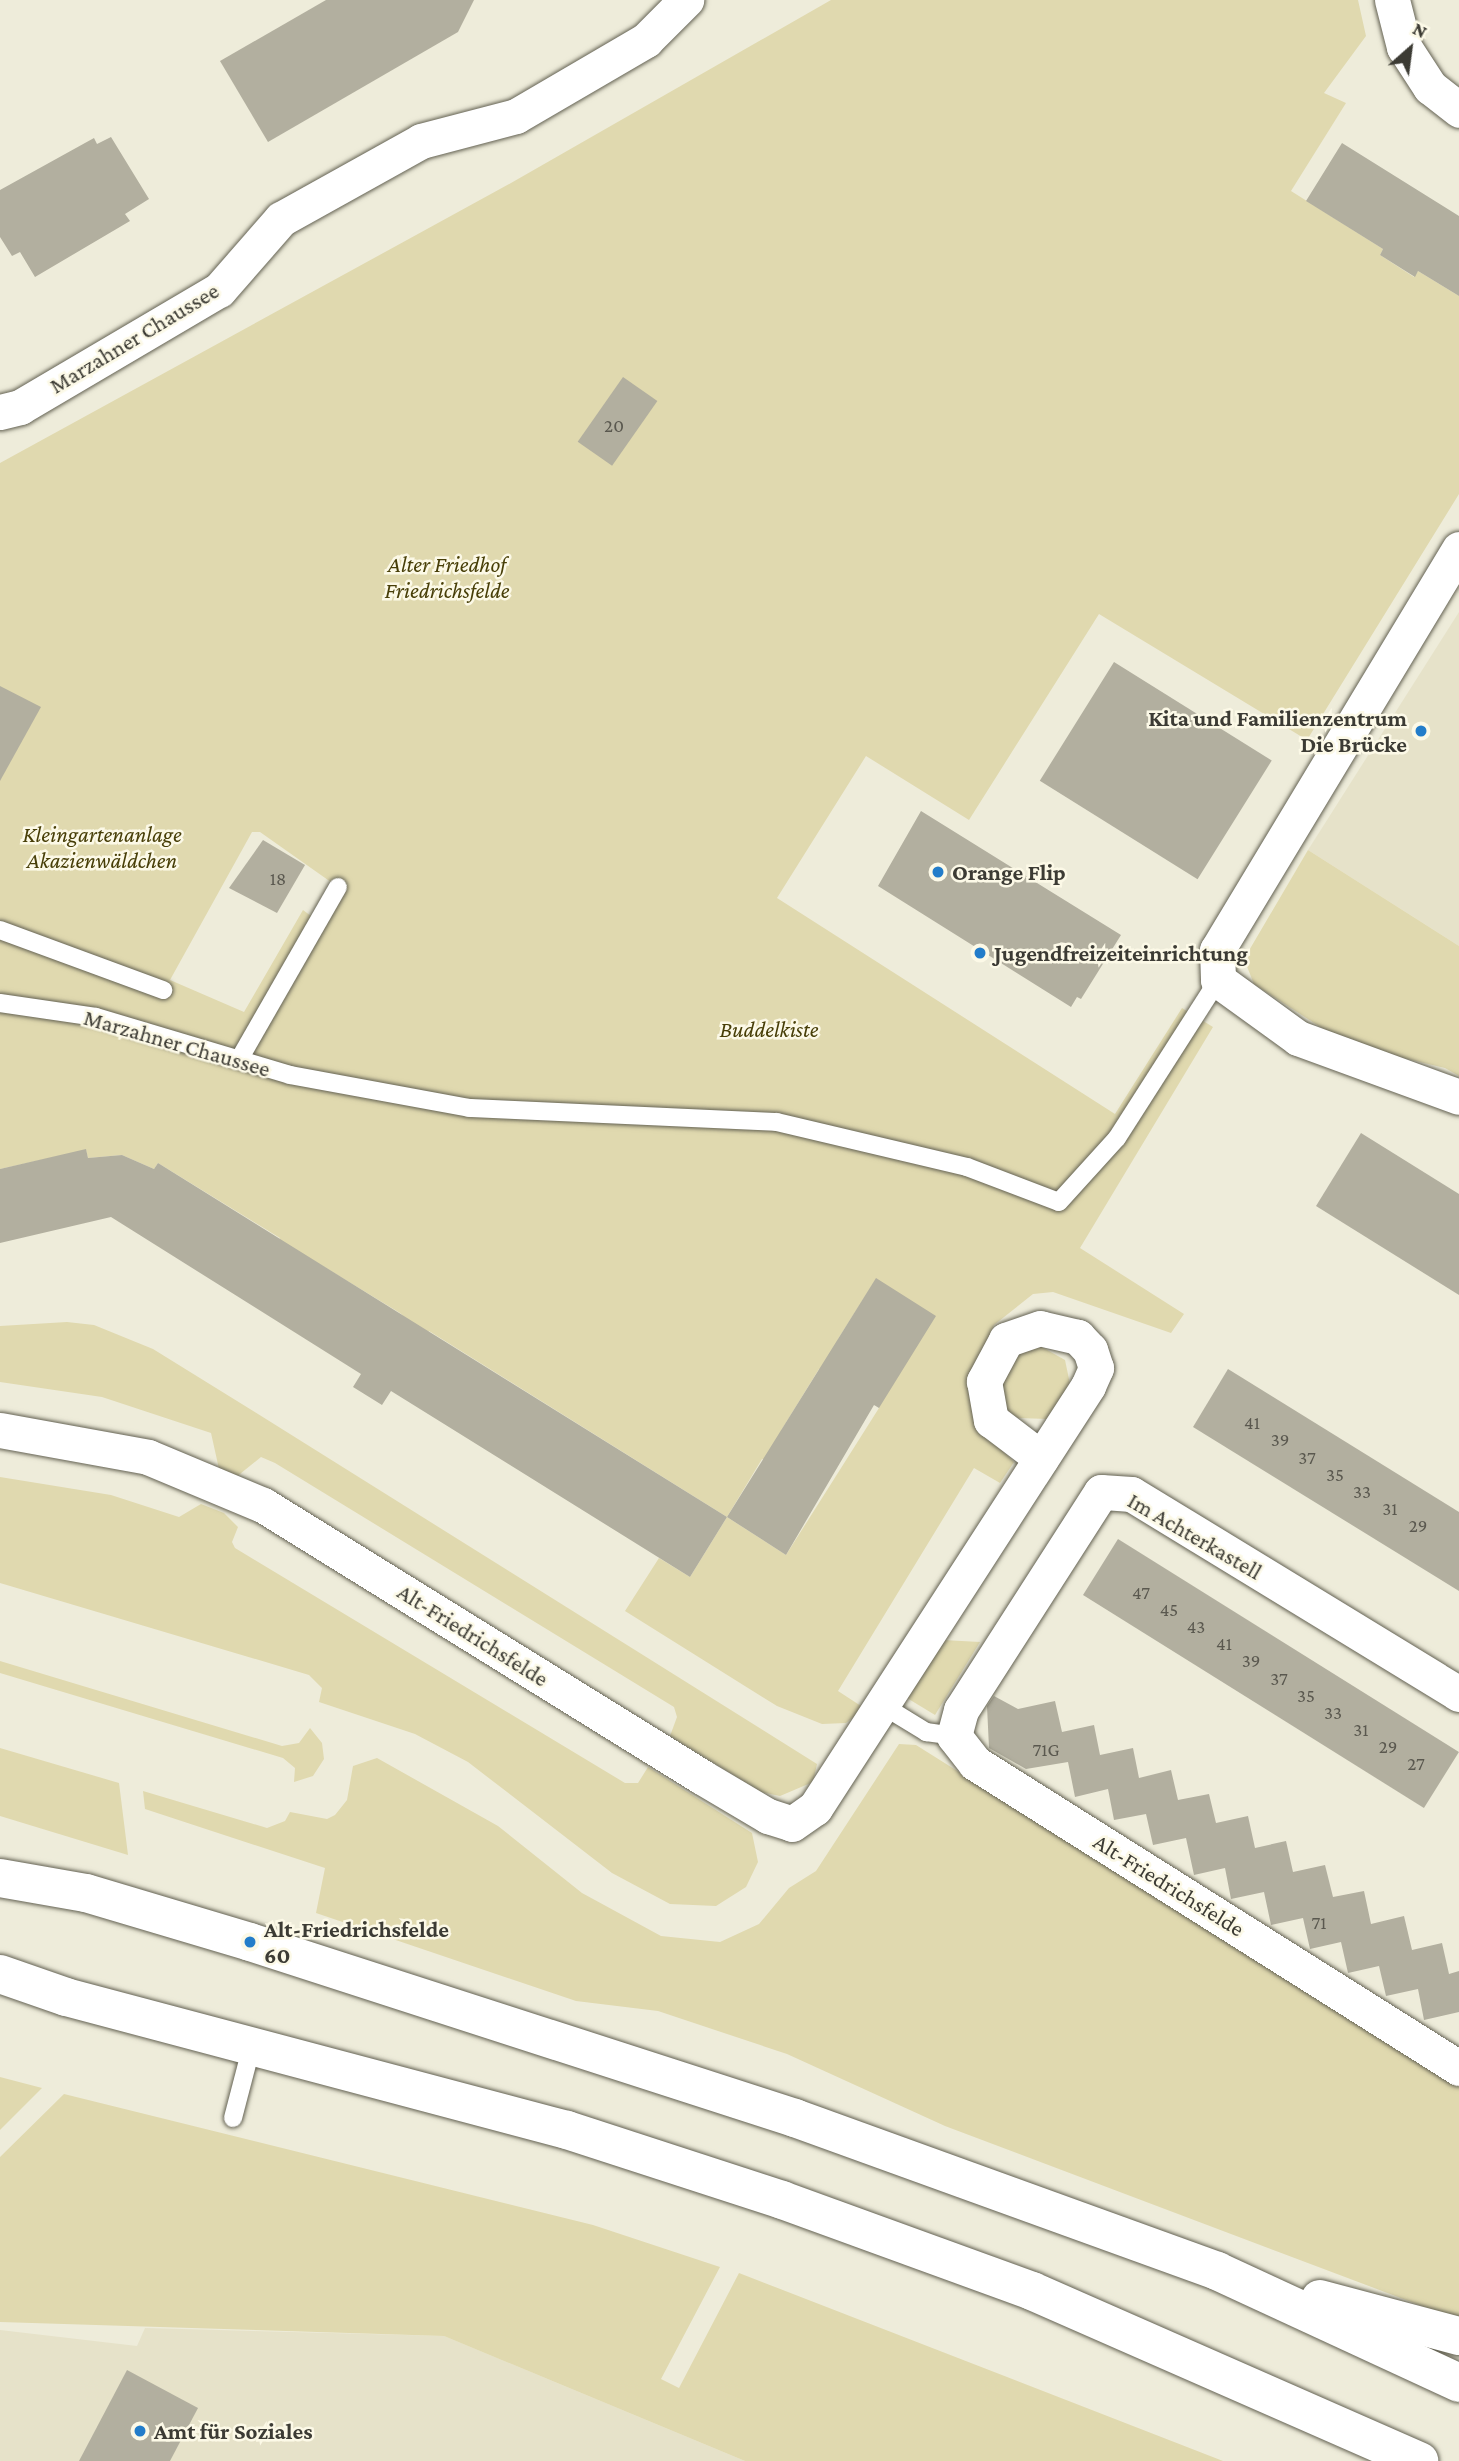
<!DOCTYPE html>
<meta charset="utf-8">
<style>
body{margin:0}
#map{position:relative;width:1459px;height:2461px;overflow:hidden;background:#eeecda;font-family:"Crimson Pro",serif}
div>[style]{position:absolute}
.built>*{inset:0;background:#e6e2c9}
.green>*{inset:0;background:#e0d9af}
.building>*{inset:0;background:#b2af9f;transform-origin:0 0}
.roads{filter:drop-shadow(0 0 2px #636152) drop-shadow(0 0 2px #636152)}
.service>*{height:18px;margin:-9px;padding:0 9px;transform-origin:9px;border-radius:9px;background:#fff}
.minor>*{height:35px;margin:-17.5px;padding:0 17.5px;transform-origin:17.5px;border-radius:17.5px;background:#fff}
.primary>*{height:38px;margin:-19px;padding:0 19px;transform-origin:19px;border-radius:19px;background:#fff}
.dots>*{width:19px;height:19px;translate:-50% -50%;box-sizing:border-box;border:4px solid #fcf9e7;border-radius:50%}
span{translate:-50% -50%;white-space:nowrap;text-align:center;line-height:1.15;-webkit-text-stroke:5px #fcf9e7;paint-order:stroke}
.number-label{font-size:19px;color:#5a584f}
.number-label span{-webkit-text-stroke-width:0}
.street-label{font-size:23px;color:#3c3b34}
.park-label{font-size:23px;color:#473e07;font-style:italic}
.poi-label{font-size:23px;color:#3c3b34;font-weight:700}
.right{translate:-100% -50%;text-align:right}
.left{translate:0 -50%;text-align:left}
.north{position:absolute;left:1375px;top:14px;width:70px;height:70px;-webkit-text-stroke:5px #fcf9e7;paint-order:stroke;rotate:28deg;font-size:19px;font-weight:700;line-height:28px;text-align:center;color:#3c3b34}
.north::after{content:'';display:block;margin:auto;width:24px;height:32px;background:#3c3b34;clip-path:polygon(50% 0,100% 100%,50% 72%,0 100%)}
</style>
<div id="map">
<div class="built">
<div style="clip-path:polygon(1459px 612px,1459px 946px,1308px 850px)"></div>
<div style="clip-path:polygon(145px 2328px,444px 2336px,745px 2461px,0 2461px,0 2330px,137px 2346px)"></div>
</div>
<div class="green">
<div style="clip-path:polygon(evenodd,831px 0,1358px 0,1366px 36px,1324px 93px,1346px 103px,1291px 191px,1383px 249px,1380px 255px,1414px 277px,1418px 271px,1459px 296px,1459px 494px,1307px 740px,1099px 614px,969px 820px,866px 756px,777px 898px,1115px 1114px,1182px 1008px,1213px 1027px,1080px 1248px,1184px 1314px,1171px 1333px,1053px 1292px,1033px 1294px,994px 1325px,973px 1373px,1001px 1449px,1014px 1462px,1000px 1483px,974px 1468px,838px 1691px,861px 1706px,856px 1715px,846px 1723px,822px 1724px,777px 1706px,625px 1611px,659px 1558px,690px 1577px,727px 1517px,429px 1331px,425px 1336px,400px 1313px,308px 1257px,277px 1244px,280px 1238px,158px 1163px,154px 1169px,122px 1155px,88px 1158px,86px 1150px,0 1169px,0 463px,511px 183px,831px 0,252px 832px,260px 832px,345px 892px,323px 925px,303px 910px,244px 1012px,170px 980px,252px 832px,831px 0,876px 1279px,879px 1408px,786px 1555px,727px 1517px,762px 1459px,770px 1462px,782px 1429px,819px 1369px,827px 1372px,838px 1339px,876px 1279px)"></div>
<div style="clip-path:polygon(1308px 850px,1459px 946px,1459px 1076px,1445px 1068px,1348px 1045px,1254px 984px,1244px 959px)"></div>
<div style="clip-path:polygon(67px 1322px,94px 1325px,153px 1349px,258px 1414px,817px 1764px,813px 1782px,780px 1796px,761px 1792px,670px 1736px,677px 1717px,674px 1707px,275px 1463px,261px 1457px,235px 1478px,219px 1469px,211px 1433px,102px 1397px,0 1382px,0 1326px)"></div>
<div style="clip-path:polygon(1040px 1346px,1065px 1360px,1070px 1384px,1048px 1419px,1018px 1418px,1009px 1414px,999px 1395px,1004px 1369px,1022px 1349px)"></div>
<div style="clip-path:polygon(0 1477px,111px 1495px,179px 1517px,201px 1504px,224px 1513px,238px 1527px,232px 1542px,235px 1548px,625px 1783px,638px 1783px,648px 1767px,752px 1833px,758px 1862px,746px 1887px,716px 1906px,670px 1904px,612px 1873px,468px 1762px,415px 1734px,319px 1702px,322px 1688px,309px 1675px,0 1583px)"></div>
<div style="clip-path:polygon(943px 1640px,980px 1642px,935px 1715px,907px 1698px)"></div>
<div style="clip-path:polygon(0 1661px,282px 1746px,299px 1743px,310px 1728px,322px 1743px,324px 1759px,313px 1776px,294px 1782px,295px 1768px,283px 1758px,0 1673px)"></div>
<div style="clip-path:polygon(899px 1744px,916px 1745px,1459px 2086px,1459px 2320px,945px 2126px,787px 2054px,658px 2011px,576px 2001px,316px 1913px,325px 1868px,145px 1809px,143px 1791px,267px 1828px,285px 1821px,290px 1812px,327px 1819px,335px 1815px,347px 1800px,353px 1766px,377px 1758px,498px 1826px,582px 1893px,661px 1936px,720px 1942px,759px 1924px,789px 1888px,816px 1871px)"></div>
<div style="clip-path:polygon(0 1748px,119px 1783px,128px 1855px,0 1816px)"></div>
<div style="clip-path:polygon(0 2077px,42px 2088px,0 2130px)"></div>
<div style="clip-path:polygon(64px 2094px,593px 2225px,720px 2267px,661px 2379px,679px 2388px,739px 2273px,1223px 2461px,745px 2461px,444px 2336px,0 2322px,0 2157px)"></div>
</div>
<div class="building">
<div style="clip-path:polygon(326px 0,474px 0,458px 32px,268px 142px,220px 61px)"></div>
<div style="clip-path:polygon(111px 137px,149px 199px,125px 214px,130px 221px,35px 277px,20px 252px,12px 256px,0 237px,0 190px,94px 138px,97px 144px)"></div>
<div style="clip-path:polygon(1342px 143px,1459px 216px,1459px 296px,1418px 271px,1415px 277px,1380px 255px,1383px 249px,1306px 201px)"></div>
<div style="left:623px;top:377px;width:42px;height:79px;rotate:35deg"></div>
<div style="left:1114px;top:662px;width:186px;height:140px;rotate:32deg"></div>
<div style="clip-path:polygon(0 686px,41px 707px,0 781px)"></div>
<div style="clip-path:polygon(921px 811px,1121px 935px,1081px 999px,1077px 997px,1071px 1007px,878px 886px)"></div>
<div style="clip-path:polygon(263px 840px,305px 865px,277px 913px,229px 888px)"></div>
<div style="clip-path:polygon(1361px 1133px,1459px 1194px,1459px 1295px,1316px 1206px)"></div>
<div style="clip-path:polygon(86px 1149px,88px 1158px,122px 1155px,154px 1169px,158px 1163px,727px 1517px,876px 1278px,936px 1316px,879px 1408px,874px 1405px,786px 1555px,727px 1517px,690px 1577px,391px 1391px,382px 1405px,353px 1387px,361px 1374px,111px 1217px,0 1243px,0 1169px)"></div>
<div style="clip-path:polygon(1228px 1369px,1459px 1512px,1459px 1591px,1193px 1427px)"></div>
<div style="left:1118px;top:1539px;width:402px;height:66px;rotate:32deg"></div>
<div style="clip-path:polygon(994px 1696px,1018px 1709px,1055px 1701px,1062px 1732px,1094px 1725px,1100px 1755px,1133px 1748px,1139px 1778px,1171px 1770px,1178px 1800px,1209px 1794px,1216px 1823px,1248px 1816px,1255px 1848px,1286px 1841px,1293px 1872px,1325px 1865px,1333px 1897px,1364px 1891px,1371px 1924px,1404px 1916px,1412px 1950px,1442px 1943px,1449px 1974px,1459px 1971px,1459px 2012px,1424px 2020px,1418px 1989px,1386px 1996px,1379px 1966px,1348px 1973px,1341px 1942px,1310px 1949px,1303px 1918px,1271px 1925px,1264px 1892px,1231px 1899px,1225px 1868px,1194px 1875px,1186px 1838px,1153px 1845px,1146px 1814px,1114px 1820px,1108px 1789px,1075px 1797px,1068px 1762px,1026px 1769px,989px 1748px,987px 1706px)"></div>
<div style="clip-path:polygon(127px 2370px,198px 2408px,170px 2461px,79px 2461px)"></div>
</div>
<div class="roads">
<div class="service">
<div style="left:0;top:930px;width:174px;rotate:20.2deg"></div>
<div style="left:0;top:1003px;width:97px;rotate:8.3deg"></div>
<div style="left:96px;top:1017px;width:202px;rotate:16.6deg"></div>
<div style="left:290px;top:1075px;width:182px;rotate:10.4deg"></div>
<div style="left:469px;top:1108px;width:308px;rotate:2.6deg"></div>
<div style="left:777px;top:1122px;width:195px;rotate:13.3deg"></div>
<div style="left:967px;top:1167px;width:98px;rotate:20.8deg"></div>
<div style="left:1059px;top:1202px;width:86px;rotate:-47.8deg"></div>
<div style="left:1117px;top:1138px;width:188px;rotate:-57.4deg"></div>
<div style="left:240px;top:1058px;width:197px;rotate:-60.2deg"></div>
<div style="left:882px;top:1705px;width:52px;rotate:31.5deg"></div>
<div style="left:926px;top:1732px;width:28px;rotate:8deg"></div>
<div style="left:233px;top:2118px;width:75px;rotate:-75.4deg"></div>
</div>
<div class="minor">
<div style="left:1392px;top:0;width:49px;rotate:75.7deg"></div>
<div style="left:1404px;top:47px;width:48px;rotate:57deg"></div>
<div style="left:1430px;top:87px;width:37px;rotate:38deg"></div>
<div style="left:0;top:412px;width:21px;rotate:-14deg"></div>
<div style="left:20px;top:407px;width:231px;rotate:-30.5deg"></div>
<div style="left:219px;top:290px;width:94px;rotate:-48.9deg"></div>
<div style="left:281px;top:219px;width:160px;rotate:-29.1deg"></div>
<div style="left:421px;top:141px;width:98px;rotate:-14.7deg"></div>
<div style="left:516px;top:116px;width:151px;rotate:-30.3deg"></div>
<div style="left:646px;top:40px;width:57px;rotate:-45deg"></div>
<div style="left:1459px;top:549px;width:468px;rotate:121.1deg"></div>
<div style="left:1217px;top:950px;width:30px;rotate:88deg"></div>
<div style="left:1218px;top:980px;width:99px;rotate:35.9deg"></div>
<div style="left:1298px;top:1038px;width:171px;rotate:20.1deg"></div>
<div style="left:0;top:1430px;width:150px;rotate:10.3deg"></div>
<div style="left:148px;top:1457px;width:125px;rotate:22.7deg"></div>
<div style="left:263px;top:1505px;width:516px;rotate:31.78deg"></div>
<div style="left:702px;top:1777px;width:77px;rotate:30.6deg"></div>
<div style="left:768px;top:1816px;width:25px;rotate:18deg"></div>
<div style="left:792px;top:1824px;width:28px;rotate:-35deg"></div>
<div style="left:815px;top:1808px;width:503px;rotate:-57.1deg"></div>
<div style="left:1088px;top:1386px;width:20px;rotate:-66deg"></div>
<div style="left:1096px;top:1368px;width:19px;rotate:-108deg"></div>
<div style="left:1090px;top:1350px;width:18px;rotate:-133deg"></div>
<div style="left:1078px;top:1337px;width:39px;rotate:-167deg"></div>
<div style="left:1040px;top:1328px;width:36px;rotate:161deg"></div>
<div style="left:1006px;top:1340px;width:47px;rotate:118.2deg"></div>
<div style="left:984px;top:1381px;width:40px;rotate:80deg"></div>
<div style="left:991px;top:1420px;width:63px;rotate:37.2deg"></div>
<div style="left:1459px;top:1694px;width:384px;rotate:-148.6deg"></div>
<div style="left:1131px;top:1494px;width:30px;rotate:-176deg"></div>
<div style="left:1101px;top:1492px;width:259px;rotate:122.7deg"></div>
<div style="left:961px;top:1710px;width:27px;rotate:105deg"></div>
<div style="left:954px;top:1736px;width:34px;rotate:52deg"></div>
<div style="left:975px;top:1763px;width:572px;rotate:32.22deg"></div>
</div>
<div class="primary">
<div style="left:0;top:1878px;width:87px;rotate:9.9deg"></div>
<div style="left:86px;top:1893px;width:171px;rotate:16.6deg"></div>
<div style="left:250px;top:1942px;width:573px;rotate:17.9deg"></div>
<div style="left:795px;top:2118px;width:449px;rotate:19.9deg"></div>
<div style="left:1217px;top:2271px;width:267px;rotate:24.8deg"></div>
<div style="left:0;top:1974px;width:70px;rotate:19.2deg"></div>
<div style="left:66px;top:1997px;width:518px;rotate:14.87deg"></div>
<div style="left:567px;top:2130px;width:226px;rotate:18deg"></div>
<div style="left:782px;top:2200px;width:266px;rotate:20deg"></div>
<div style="left:1032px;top:2291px;width:423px;rotate:23.7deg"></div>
<div style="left:1320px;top:2299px;width:144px;rotate:14.9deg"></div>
</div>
</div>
<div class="dots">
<div style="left:1421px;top:731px;background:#237dca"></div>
<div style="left:938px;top:872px;background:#237dca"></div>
<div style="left:980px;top:953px;background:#237dca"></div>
<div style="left:250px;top:1942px;background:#237dca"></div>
<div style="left:140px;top:2431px;background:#237dca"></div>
</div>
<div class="number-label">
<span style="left:614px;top:426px">20</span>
<span style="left:278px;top:879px">18</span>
<span style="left:1252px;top:1423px">41</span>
<span style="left:1280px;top:1440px">39</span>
<span style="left:1307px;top:1458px">37</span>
<span style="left:1335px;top:1475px">35</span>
<span style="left:1362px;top:1492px">33</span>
<span style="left:1390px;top:1509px">31</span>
<span style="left:1418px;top:1526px">29</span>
<span style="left:1141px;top:1593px">47</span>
<span style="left:1169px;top:1610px">45</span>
<span style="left:1196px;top:1627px">43</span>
<span style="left:1224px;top:1644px">41</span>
<span style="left:1251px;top:1661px">39</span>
<span style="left:1279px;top:1679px">37</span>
<span style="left:1306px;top:1696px">35</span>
<span style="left:1333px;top:1713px">33</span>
<span style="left:1361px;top:1730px">31</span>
<span style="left:1388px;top:1747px">29</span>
<span style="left:1046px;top:1750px">71G</span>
<span style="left:1416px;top:1764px">27</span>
<span style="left:1319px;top:1923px">71</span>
</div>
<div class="street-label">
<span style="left:134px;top:338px;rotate:-31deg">Marzahner Chaussee</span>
<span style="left:177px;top:1043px;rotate:16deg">Marzahner Chaussee</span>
<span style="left:1195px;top:1536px;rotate:30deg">Im Achterkastell</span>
<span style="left:473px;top:1635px;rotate:32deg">Alt-Friedrichsfelde</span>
<span style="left:1169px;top:1885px;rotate:32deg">Alt-Friedrichsfelde</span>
</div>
<div class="park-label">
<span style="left:447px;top:577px">Alter Friedhof<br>Friedrichsfelde</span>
<span style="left:102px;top:847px">Kleingartenanlage<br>Akazienwäldchen</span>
<span style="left:769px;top:1029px">Buddelkiste</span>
</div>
<div class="poi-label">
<span class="right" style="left:1407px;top:731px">Kita und Familienzentrum<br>Die Brücke</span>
<span class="left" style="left:952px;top:872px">Orange Flip</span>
<span class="left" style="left:994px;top:953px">Jugendfreizeiteinrichtung</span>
<span class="left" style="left:264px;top:1942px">Alt-Friedrichsfelde<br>60</span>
<span class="left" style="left:154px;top:2431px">Amt für Soziales</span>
</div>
<div class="north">N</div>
</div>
